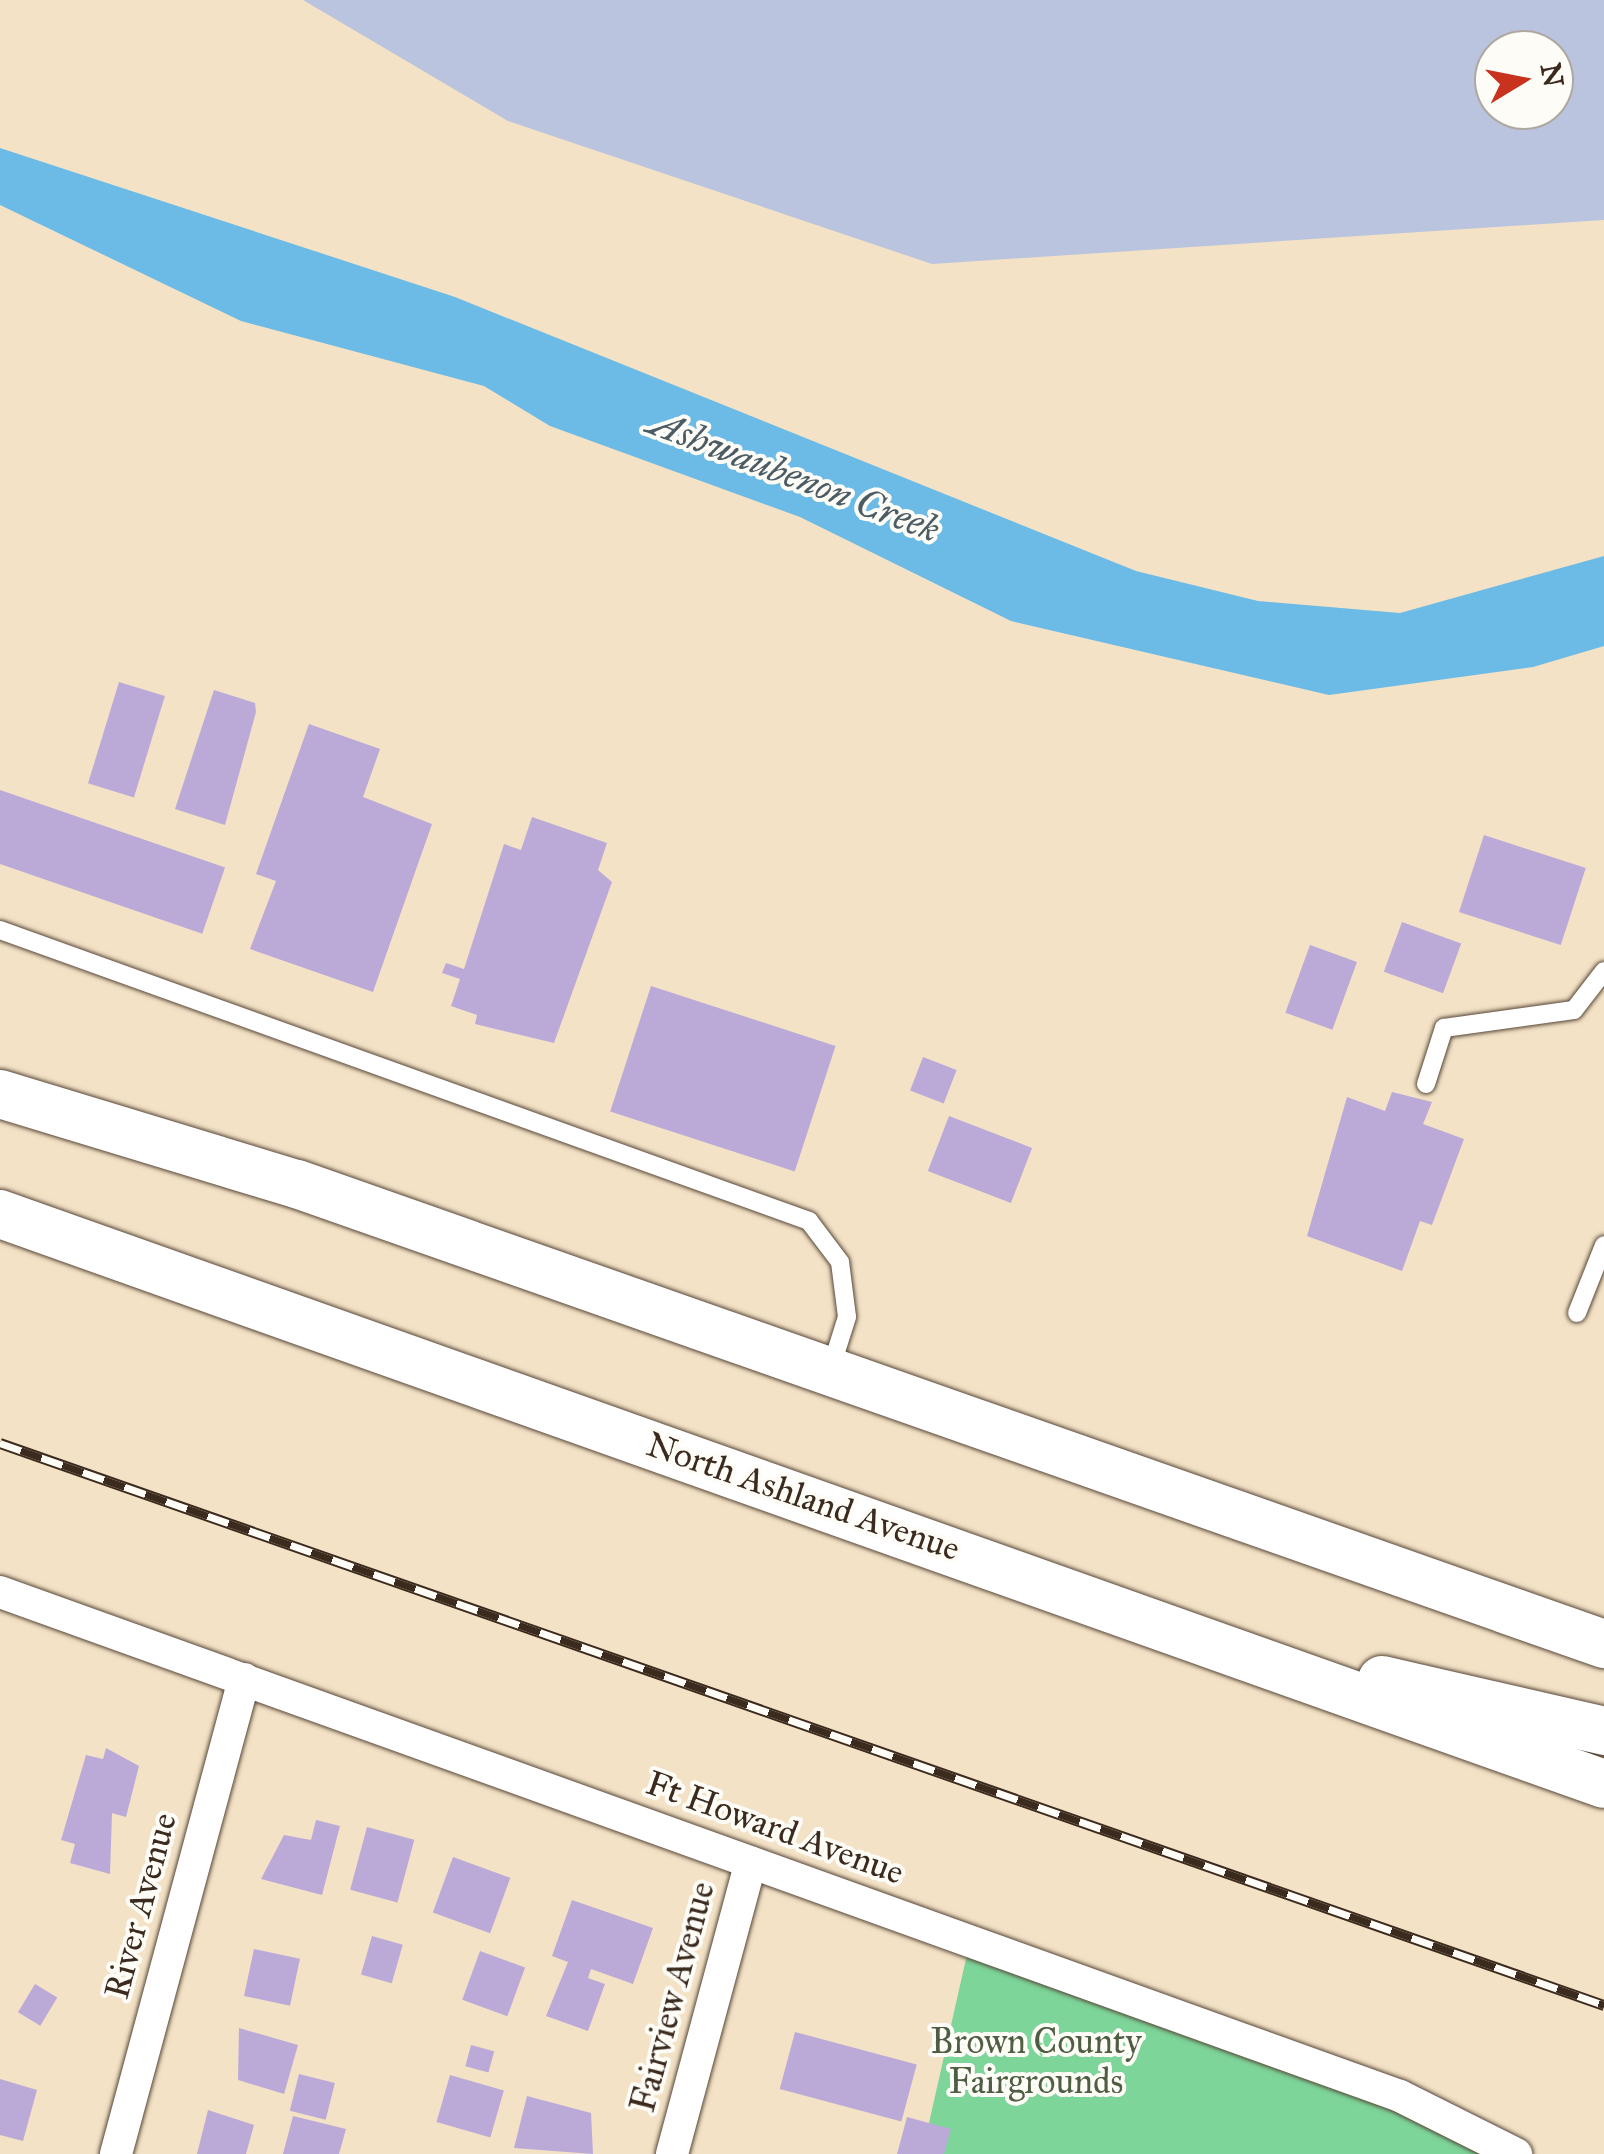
<!DOCTYPE html>
<style>
body{margin:0}
#map{position:relative;width:1604px;height:2154px;overflow:hidden;background:#f3e2c6;font-family:"IM FELL Great Primer",serif}
div>[style]{position:absolute}
.industrial>*{inset:0;background:#bac4de}
.green>*{inset:0;background:#7dd59a}
.water>*{inset:0;background:#6cbae6}
.building>*{inset:0;background:#bbaad8;transform-origin:0 0}
.roads{filter:drop-shadow(0 0 2px #574637) drop-shadow(0 0 2px #574637)}
.lane>*{height:18px;margin:-9px;padding:0 9px;transform-origin:9px;border-radius:9px;background:#fff}
.street>*{height:32px;margin:-16px;padding:0 16px;transform-origin:16px;border-radius:16px;background:#fff}
.secondary>*{height:48px;margin:-24px;padding:0 24px;transform-origin:24px;border-radius:24px;background:#fff}
.rail>*{height:11px;margin-top:-5.5px;transform-origin:0;background:repeating-linear-gradient(90deg,#fdfcf7 0 22px,#3b2a1e 0 44px);box-sizing:border-box;border-block:2px solid #3b2a1e}
span{translate:-50% -50%;white-space:nowrap;text-align:center;line-height:1.15;-webkit-text-stroke:8px #fdfcf7;paint-order:stroke}
.street-label{font-size:35px;color:#3b2a1e}
.park-label{font-size:35px;color:#4f5d43}
.water-label{font-size:38px;color:#4c5c64;font-style:italic}
.north{position:absolute;left:1474px;top:30px;width:100px;height:100px;box-sizing:border-box;background:#fdfcf7;border:2px solid #afa8a0;border-radius:50%;rotate:80deg;font-size:28px;font-weight:700;line-height:40px;text-align:center;color:#3b2a1e}
.north::after{content:'';display:block;margin:auto;width:35px;height:45px;background:#c8321e;clip-path:polygon(50% 0,100% 100%,50% 72%,0 100%)}
</style>
<div id="map">
<div class="industrial">
<div style="clip-path:polygon(evenodd,303px 0,1604px 0,1604px 220px,932px 264px,508px 121px,303px 0,1494px 50px,1554px 50px,1554px 110px,1494px 110px,1494px 50px)"></div>
</div>
<div class="green">
<div style="clip-path:polygon(970px 1941px,1516px 2154px,922px 2154px)"></div>
</div>
<div class="water">
<div style="clip-path:polygon(0 148px,455px 297px,1136px 571px,1258px 601px,1400px 613px,1604px 556px,1604px 646px,1533px 667px,1329px 695px,1011px 621px,800px 517px,550px 426px,484px 386px,241px 321px,0 205px)"></div>
</div>
<div class="building">
<div style="left:119px;top:682px;width:48px;height:106px;rotate:17deg"></div>
<div style="clip-path:polygon(214px 690px,255px 703px,256px 712px,225px 825px,175px 809px)"></div>
<div style="clip-path:polygon(309px 724px,380px 749px,363px 797px,432px 824px,373px 992px,250px 949px,276px 881px,256px 874px)"></div>
<div style="left:0;top:790px;width:238px;height:70px;rotate:19deg"></div>
<div style="clip-path:polygon(532px 817px,607px 843px,598px 870px,612px 882px,554px 1043px,475px 1024px,477px 1015px,451px 1006px,460px 979px,442px 973px,446px 963px,464px 969px,504px 844px,521px 850px)"></div>
<div style="left:1484px;top:835px;width:107px;height:81px;rotate:18deg"></div>
<div style="left:1402px;top:922px;width:63px;height:53px;rotate:20deg"></div>
<div style="left:1310px;top:945px;width:50px;height:72px;rotate:20deg"></div>
<div style="left:651px;top:986px;width:194px;height:132px;rotate:18deg"></div>
<div style="left:923px;top:1057px;width:36px;height:36px;rotate:21deg"></div>
<div style="clip-path:polygon(1392px 1092px,1432px 1102px,1423px 1124px,1464px 1139px,1432px 1225px,1420px 1221px,1402px 1271px,1307px 1236px,1347px 1097px,1385px 1111px)"></div>
<div style="left:949px;top:1116px;width:89px;height:59px;rotate:21deg"></div>
<div style="clip-path:polygon(106px 1748px,139px 1766px,126px 1817px,112px 1813px,110px 1874px,70px 1863px,75px 1844px,61px 1840px,86px 1755px,103px 1759px)"></div>
<div style="clip-path:polygon(316px 1820px,340px 1826px,322px 1895px,261px 1879px,284px 1835px,311px 1840px)"></div>
<div style="left:367px;top:1827px;width:49px;height:65px;rotate:15deg"></div>
<div style="left:453px;top:1857px;width:61px;height:59px;rotate:20deg"></div>
<div style="clip-path:polygon(572px 1900px,653px 1928px,633px 1984px,591px 1969px,588px 1978px,605px 1984px,588px 2031px,546px 2016px,568px 1962px,552px 1956px)"></div>
<div style="left:372px;top:1936px;width:32px;height:40px;rotate:16deg"></div>
<div style="left:254px;top:1949px;width:47px;height:48px;rotate:12deg"></div>
<div style="left:480px;top:1951px;width:48px;height:52px;rotate:20deg"></div>
<div style="left:35px;top:1984px;width:26px;height:33px;rotate:31deg"></div>
<div style="clip-path:polygon(239px 2028px,298px 2045px,284px 2094px,238px 2080px)"></div>
<div style="left:795px;top:2032px;width:126px;height:59px;rotate:15deg"></div>
<div style="left:471px;top:2045px;width:24px;height:22px;rotate:15deg"></div>
<div style="left:299px;top:2074px;width:37px;height:38px;rotate:14deg"></div>
<div style="left:450px;top:2075px;width:56px;height:49px;rotate:16deg"></div>
<div style="clip-path:polygon(0 2079px,37px 2090px,23px 2141px,0 2135px)"></div>
<div style="clip-path:polygon(527px 2096px,591px 2113px,593px 2154px,514px 2148px)"></div>
<div style="clip-path:polygon(208px 2110px,254px 2125px,246px 2154px,197px 2154px)"></div>
<div style="clip-path:polygon(293px 2116px,346px 2129px,339px 2154px,283px 2154px)"></div>
<div style="clip-path:polygon(907px 2117px,951px 2129px,944px 2154px,897px 2154px)"></div>
</div>
<div class="roads">
<div class="lane">
<div style="left:0;top:930px;width:860px;rotate:19.78deg"></div>
<div style="left:809px;top:1221px;width:51px;rotate:52.9deg"></div>
<div style="left:840px;top:1262px;width:55px;rotate:82.7deg"></div>
<div style="left:847px;top:1317px;width:57px;rotate:107.5deg"></div>
<div style="left:1426px;top:1084px;width:59px;rotate:-72.2deg"></div>
<div style="left:1444px;top:1028px;width:131px;rotate:-7.9deg"></div>
<div style="left:1574px;top:1010px;width:49px;rotate:-52.4deg"></div>
<div style="left:1577px;top:1313px;width:73px;rotate:-68.3deg"></div>
</div>
<div class="street">
<div style="left:0;top:1592px;width:1488px;rotate:19.8deg"></div>
<div style="left:1400px;top:2096px;width:130px;rotate:26.6deg"></div>
<div style="left:116px;top:2154px;width:492px;rotate:-74.9deg"></div>
<div style="left:672px;top:2154px;width:302px;rotate:-74.9deg"></div>
</div>
<div class="secondary">
<div style="left:0;top:1094px;width:310px;rotate:16.9deg"></div>
<div style="left:297px;top:1184px;width:1386px;rotate:19.39deg"></div>
<div style="left:0;top:1214px;width:1702px;rotate:19.56deg"></div>
<div style="left:1382px;top:1680px;width:228px;rotate:12.9deg"></div>
</div>
</div>
<div class="rail">
<div style="left:0;top:1443px;width:1700px;rotate:19.31deg"></div>
</div>
<div class="street-label">
<span style="left:803px;top:1497px;rotate:19deg">North Ashland Avenue</span>
<span style="left:775px;top:1828px;rotate:20deg">Ft Howard Avenue</span>
<span style="left:141px;top:1906px;rotate:-75deg">River Avenue</span>
<span style="left:673px;top:1997px;rotate:-75deg">Fairview Avenue</span>
</div>
<div class="park-label">
<span style="left:1036px;top:2062px">Brown County<br>Fairgrounds</span>
</div>
<div class="water-label">
<span style="left:794px;top:476px;rotate:21deg">Ashwaubenon Creek</span>
</div>
<div class="north">N</div>
</div>
